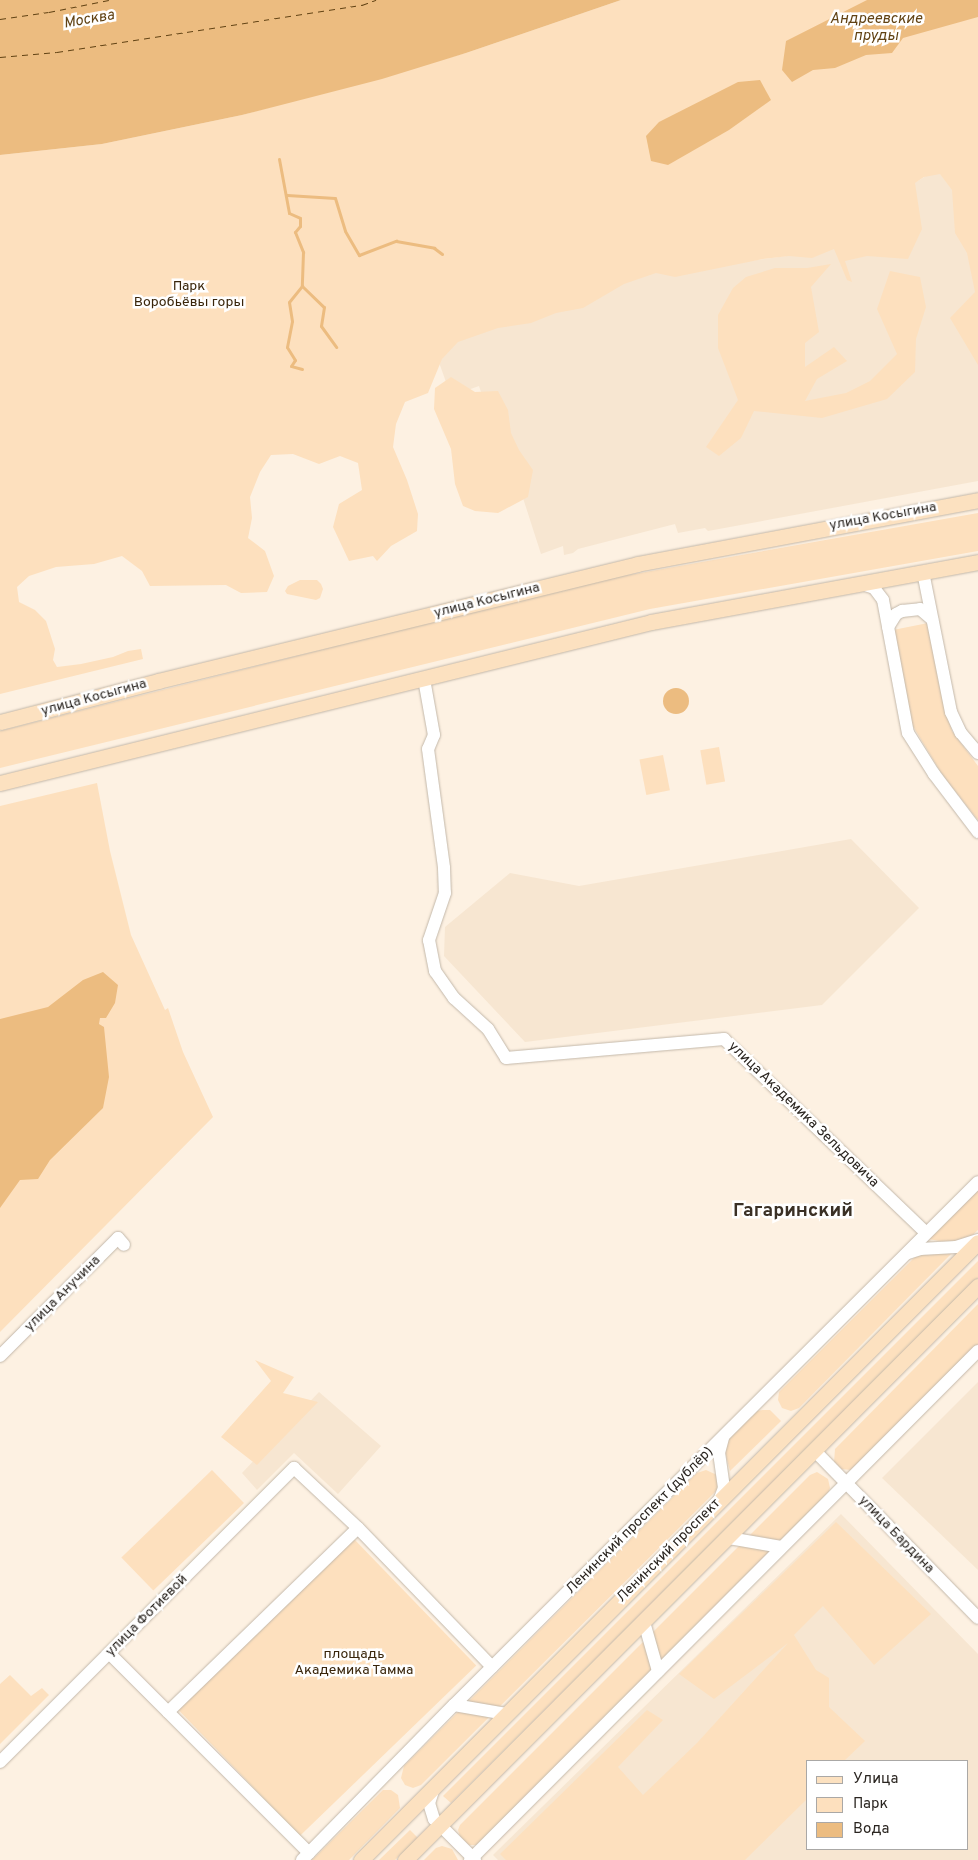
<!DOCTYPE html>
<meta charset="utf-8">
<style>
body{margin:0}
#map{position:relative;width:978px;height:1860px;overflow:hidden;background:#fdf1e2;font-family:Overpass,sans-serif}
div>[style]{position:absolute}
.built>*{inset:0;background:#f7e6d1}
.green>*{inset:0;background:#fde0be;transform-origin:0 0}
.water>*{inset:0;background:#ecbc80}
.round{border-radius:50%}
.stream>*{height:3px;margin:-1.5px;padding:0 1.5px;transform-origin:1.5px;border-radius:1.5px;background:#ecbc80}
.ferry>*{height:1px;margin-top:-0.5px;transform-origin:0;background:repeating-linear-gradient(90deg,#614213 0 6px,transparent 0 11px)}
.roads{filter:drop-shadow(0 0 1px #c3b8aa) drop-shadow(0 0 1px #c3b8aa)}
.minor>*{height:12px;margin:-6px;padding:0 6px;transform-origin:6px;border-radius:6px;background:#fff}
.major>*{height:15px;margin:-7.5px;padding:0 7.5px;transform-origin:7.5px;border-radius:7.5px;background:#fce1c0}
span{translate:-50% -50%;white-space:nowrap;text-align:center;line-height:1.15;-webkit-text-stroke:5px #fff;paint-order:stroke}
.park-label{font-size:14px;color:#39250a}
.street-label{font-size:14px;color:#2a2520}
.water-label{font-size:15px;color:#614213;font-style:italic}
.district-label{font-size:19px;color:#3a3025;font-weight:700}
.legend{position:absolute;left:806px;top:1760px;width:162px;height:90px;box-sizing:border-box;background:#fff;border:1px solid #aaa8a6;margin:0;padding:6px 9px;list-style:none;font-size:15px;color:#2a2520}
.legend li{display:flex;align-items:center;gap:10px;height:25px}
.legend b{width:25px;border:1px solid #aaa8a6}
</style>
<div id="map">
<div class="built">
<div style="clip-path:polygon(978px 143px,978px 481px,708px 531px,705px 528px,678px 533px,675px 524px,578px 549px,573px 553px,564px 555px,563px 546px,541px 554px,523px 498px,503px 460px,479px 386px,451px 396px,431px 340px,657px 267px,705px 267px,824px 251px,905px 187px,918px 181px)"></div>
<div style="clip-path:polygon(851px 839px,919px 908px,822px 1005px,525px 1042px,444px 956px,445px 927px,510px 873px,579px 886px)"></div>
<div style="clip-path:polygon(978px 1382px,978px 1570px,882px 1478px)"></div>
<div style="clip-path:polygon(319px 1392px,381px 1446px,338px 1494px,294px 1453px,257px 1490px,242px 1473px)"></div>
<div style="clip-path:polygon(evenodd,841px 1514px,978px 1654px,978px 1860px,498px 1860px,493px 1855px,841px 1514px,807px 1761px,967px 1761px,967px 1849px,807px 1849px,807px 1761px)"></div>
</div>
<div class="green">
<div style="clip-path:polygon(621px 0,978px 0,978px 365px,950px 318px,975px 292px,967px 253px,955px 233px,952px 190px,940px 174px,924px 177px,915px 183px,922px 229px,908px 259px,867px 256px,845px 261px,852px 282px,847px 280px,834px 249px,812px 258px,789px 256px,763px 259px,675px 277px,656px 273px,624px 284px,583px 308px,556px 313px,531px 323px,498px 328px,458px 342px,442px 359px,428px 393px,405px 402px,396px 424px,393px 447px,407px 480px,418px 514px,417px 531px,391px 546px,377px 561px,373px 556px,349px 561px,333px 527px,339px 504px,362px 490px,358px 463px,340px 456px,319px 464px,293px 454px,271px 455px,260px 472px,250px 497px,252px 518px,248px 538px,265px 551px,274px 576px,267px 592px,241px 593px,226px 585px,150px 586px,142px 571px,122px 556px,94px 564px,56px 567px,29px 576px,17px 587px,19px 602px,35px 610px,46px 621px,55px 649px,53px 660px,57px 667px,81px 664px,113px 657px,128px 651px,141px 649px,143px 659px,0 694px,0 155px,102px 144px,242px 115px,466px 53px)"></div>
<div style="clip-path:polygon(831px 264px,811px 287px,819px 332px,805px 343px,805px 367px,834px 347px,847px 361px,817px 379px,805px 401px,846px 393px,870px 381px,897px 354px,877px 309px,890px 271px,920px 277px,926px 307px,916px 339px,915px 372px,887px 399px,822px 418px,754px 411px,741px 438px,719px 456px,706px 447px,738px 400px,718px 348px,718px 315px,733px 288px,746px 277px,775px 268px,807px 268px)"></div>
<div style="clip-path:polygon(451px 377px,475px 392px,498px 391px,508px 410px,511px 433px,519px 450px,533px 470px,528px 497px,498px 513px,475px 511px,463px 506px,455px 484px,451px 449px,434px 409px,435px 388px)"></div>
<div style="clip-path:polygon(978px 513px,978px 551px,650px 609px,0 768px,0 731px,589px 582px)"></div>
<div style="clip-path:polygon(300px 580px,317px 580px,321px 584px,323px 589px,320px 598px,316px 600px,287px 594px,285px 591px,288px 586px)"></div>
<div style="clip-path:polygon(928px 623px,945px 707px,952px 731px,978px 766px,978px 820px,943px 776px,911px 723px,893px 630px)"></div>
<div style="left:719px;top:747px;width:35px;height:19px;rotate:80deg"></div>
<div style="left:663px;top:755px;width:36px;height:24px;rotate:79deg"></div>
<div style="clip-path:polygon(97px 783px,110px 851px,131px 935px,165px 1010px,168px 1008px,183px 1052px,213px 1117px,0 1332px,0 806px)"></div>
<div style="clip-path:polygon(978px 1190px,978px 1230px,968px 1239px,949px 1243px,929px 1239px)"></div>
<div style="clip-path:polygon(921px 1251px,952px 1253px,799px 1408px,791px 1411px,782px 1408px,778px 1400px,779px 1392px)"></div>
<div style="clip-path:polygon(978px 1261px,978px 1278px,959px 1297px,451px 1803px,443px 1796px)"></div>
<div style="clip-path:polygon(978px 1304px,978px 1344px,855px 1467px,851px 1470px,841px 1469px,834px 1463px,835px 1449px)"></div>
<div style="clip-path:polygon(255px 1360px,294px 1377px,283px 1393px,318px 1402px,257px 1465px,221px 1437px,271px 1381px)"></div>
<div style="clip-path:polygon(763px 1410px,770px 1410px,781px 1421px,730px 1471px,723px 1444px,756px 1411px)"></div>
<div style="left:212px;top:1470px;width:46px;height:126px;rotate:46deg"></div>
<div style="clip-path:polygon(706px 1470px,717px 1475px,719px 1488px,421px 1785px,413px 1788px,405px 1785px,401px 1778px,404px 1766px,697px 1473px)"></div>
<div style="clip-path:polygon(817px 1472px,828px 1479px,830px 1488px,828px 1494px,478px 1845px,469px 1845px,461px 1840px,458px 1830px,460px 1825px,810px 1475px)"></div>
<div style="clip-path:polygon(836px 1522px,931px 1614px,874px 1665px,823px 1606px,794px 1635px,816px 1670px,829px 1678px,829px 1707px,865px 1741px,844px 1761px,807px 1761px,807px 1799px,745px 1860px,506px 1860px,500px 1854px,647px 1710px,663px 1720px,618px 1767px,643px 1795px,697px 1743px,788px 1643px,714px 1699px,679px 1674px)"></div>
<div style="left:354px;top:1539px;width:176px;height:245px;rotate:46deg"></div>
<div style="clip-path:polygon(10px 1675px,31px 1696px,42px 1688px,49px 1695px,0 1744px,0 1684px)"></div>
<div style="clip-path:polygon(383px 1790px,391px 1790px,398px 1795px,400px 1808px,349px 1860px,312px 1860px)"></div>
<div style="clip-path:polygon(410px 1830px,418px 1838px,395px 1860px,379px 1860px)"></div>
<div style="clip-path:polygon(442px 1846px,452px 1849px,458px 1860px,424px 1860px,436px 1848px)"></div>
</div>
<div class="water">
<div style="clip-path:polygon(0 0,621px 0,466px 53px,382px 79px,242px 115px,102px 144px,0 155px)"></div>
<div style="clip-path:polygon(867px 0,978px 0,978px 17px,903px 38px,892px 53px,866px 55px,835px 68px,813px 70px,792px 82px,782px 70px,786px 41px)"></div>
<div style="clip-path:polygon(760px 80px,771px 100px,729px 130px,668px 165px,651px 161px,646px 136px,659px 122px,738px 82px)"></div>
<div class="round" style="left:663px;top:688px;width:26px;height:26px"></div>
<div style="clip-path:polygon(103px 972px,118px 985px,115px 1003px,106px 1018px,100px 1018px,99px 1024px,104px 1027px,109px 1077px,103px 1108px,50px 1160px,38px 1179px,20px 1180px,0 1208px,0 1019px,48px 1007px,83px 980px)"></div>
</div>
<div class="stream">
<div style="left:279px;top:159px;width:55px;rotate:79.5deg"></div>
<div style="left:289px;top:213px;width:12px;rotate:24deg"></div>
<div style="left:300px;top:218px;width:8px;rotate:90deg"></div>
<div style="left:300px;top:226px;width:8px;rotate:130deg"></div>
<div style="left:295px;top:232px;width:22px;rotate:68deg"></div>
<div style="left:303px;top:252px;width:34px;rotate:92deg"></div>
<div style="left:302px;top:286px;width:30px;rotate:44deg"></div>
<div style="left:324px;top:307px;width:19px;rotate:99deg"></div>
<div style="left:321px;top:326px;width:26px;rotate:54deg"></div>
<div style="left:287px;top:195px;width:48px;rotate:3.6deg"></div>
<div style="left:335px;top:198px;width:34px;rotate:73deg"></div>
<div style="left:345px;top:231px;width:28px;rotate:60deg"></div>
<div style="left:359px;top:255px;width:40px;rotate:-21deg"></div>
<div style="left:396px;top:241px;width:39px;rotate:10deg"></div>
<div style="left:434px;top:248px;width:10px;rotate:37deg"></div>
<div style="left:302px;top:369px;width:11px;rotate:-165deg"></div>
<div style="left:291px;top:366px;width:7px;rotate:-56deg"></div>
<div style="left:295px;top:360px;width:15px;rotate:-122deg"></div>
<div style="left:287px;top:347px;width:26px;rotate:-79deg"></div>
<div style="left:292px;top:321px;width:19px;rotate:-99deg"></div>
<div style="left:289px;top:302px;width:21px;rotate:-51deg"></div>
</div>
<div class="ferry">
<div style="left:0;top:19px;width:49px;rotate:-8.1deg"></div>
<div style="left:49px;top:12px;width:61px;rotate:-11.3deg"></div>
<div style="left:0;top:57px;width:57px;rotate:-5deg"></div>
<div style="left:57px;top:52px;width:309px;rotate:-8.8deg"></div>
<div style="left:362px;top:5px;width:15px;rotate:-20deg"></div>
</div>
<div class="roads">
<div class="minor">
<div style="left:923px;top:572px;width:143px;rotate:78.7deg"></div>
<div style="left:951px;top:712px;width:23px;rotate:65deg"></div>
<div style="left:961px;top:733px;width:26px;rotate:50deg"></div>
<div style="left:862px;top:584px;width:13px;rotate:18deg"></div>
<div style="left:874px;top:588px;width:15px;rotate:53deg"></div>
<div style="left:883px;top:600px;width:135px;rotate:79.4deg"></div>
<div style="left:908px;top:733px;width:49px;rotate:57.6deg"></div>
<div style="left:934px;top:774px;width:73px;rotate:52.8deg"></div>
<div style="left:888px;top:627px;width:15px;rotate:-58deg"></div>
<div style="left:896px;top:614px;width:7px;rotate:-27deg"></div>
<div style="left:902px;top:611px;width:18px;rotate:-6deg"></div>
<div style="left:920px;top:609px;width:16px;rotate:40deg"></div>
<div style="left:424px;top:679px;width:57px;rotate:79.9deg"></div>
<div style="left:434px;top:735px;width:15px;rotate:113deg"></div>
<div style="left:428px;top:749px;width:120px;rotate:82.3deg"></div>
<div style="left:444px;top:868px;width:25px;rotate:88deg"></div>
<div style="left:445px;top:893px;width:50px;rotate:108.8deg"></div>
<div style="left:429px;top:940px;width:32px;rotate:79deg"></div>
<div style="left:435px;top:971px;width:33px;rotate:55deg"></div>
<div style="left:454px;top:998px;width:46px;rotate:42.4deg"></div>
<div style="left:488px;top:1029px;width:34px;rotate:58deg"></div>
<div style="left:506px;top:1058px;width:219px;rotate:-5deg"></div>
<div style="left:724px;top:1039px;width:280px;rotate:43.8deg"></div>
<div style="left:908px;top:1253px;width:13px;rotate:-18deg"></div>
<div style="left:920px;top:1249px;width:36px;rotate:-3deg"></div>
<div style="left:956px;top:1247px;width:23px;rotate:-18deg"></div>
<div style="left:0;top:1356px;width:167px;rotate:-45deg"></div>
<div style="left:118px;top:1238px;width:9px;rotate:49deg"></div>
<div style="left:815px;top:1451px;width:233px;rotate:45.7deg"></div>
<div style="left:719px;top:1501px;width:14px;rotate:-69deg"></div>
<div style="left:724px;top:1488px;width:35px;rotate:-98deg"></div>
<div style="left:719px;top:1453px;width:16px;rotate:-75deg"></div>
<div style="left:729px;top:1538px;width:53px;rotate:9.8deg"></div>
<div style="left:644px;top:1622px;width:51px;rotate:74.1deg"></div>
<div style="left:109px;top:1653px;width:283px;rotate:45deg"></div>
<div style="left:454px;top:1705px;width:53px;rotate:9.8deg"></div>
<div style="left:168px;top:1712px;width:264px;rotate:-44.1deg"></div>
<div style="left:0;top:1762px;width:416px;rotate:-45deg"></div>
<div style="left:294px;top:1468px;width:88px;rotate:43.2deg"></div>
<div style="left:358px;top:1528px;width:193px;rotate:46deg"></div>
<div style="left:434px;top:1788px;width:16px;rotate:108deg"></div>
<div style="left:429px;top:1803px;width:17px;rotate:73deg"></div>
<div style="left:434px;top:1819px;width:58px;rotate:45deg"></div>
<div style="left:302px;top:1860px;width:217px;rotate:-45.6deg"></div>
<div style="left:454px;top:1705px;width:740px;rotate:-44.95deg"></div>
<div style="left:470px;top:1860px;width:719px;rotate:-45.06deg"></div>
</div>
<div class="major">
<div style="left:0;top:722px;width:163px;rotate:-14.5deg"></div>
<div style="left:158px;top:681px;width:493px;rotate:-13.7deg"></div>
<div style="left:637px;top:564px;width:347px;rotate:-10.6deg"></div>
<div style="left:0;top:783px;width:671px;rotate:-13.89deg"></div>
<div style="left:651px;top:622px;width:332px;rotate:-10.4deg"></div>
<div style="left:361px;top:1860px;width:873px;rotate:-45.05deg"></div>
<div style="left:405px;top:1860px;width:811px;rotate:-45.05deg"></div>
</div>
</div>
<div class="park-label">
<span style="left:189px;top:295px">Парк<br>Воробьёвы горы</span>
<span style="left:354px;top:1663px">площадь<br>Академика Тамма</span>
</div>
<div class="street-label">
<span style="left:883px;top:517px;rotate:-10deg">улица Косыгина</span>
<span style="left:487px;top:601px;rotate:-14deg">улица Косыгина</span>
<span style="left:94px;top:698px;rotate:-15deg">улица Косыгина</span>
<span style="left:803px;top:1115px;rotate:44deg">улица Академика Зельдовича</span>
<span style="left:63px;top:1294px;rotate:-45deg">улица Анучина</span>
<span style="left:640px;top:1521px;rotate:-45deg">Ленинский проспект (дублёр)</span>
<span style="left:896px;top:1535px;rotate:46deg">улица Бардина</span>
<span style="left:669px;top:1551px;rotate:-45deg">Ленинский проспект</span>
<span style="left:147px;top:1616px;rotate:-45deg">улица Фотиевой</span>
</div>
<div class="water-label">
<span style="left:876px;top:28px">Андреевские<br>пруды</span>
<span style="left:89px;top:20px;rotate:-10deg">Москва</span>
</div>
<div class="district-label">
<span style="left:793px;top:1212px">Гагаринский</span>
</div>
<ul class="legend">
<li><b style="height:6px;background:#fce1c0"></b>Улица</li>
<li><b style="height:14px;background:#fde0be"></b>Парк</li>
<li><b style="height:14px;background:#ecbc80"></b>Вода</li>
</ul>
</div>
